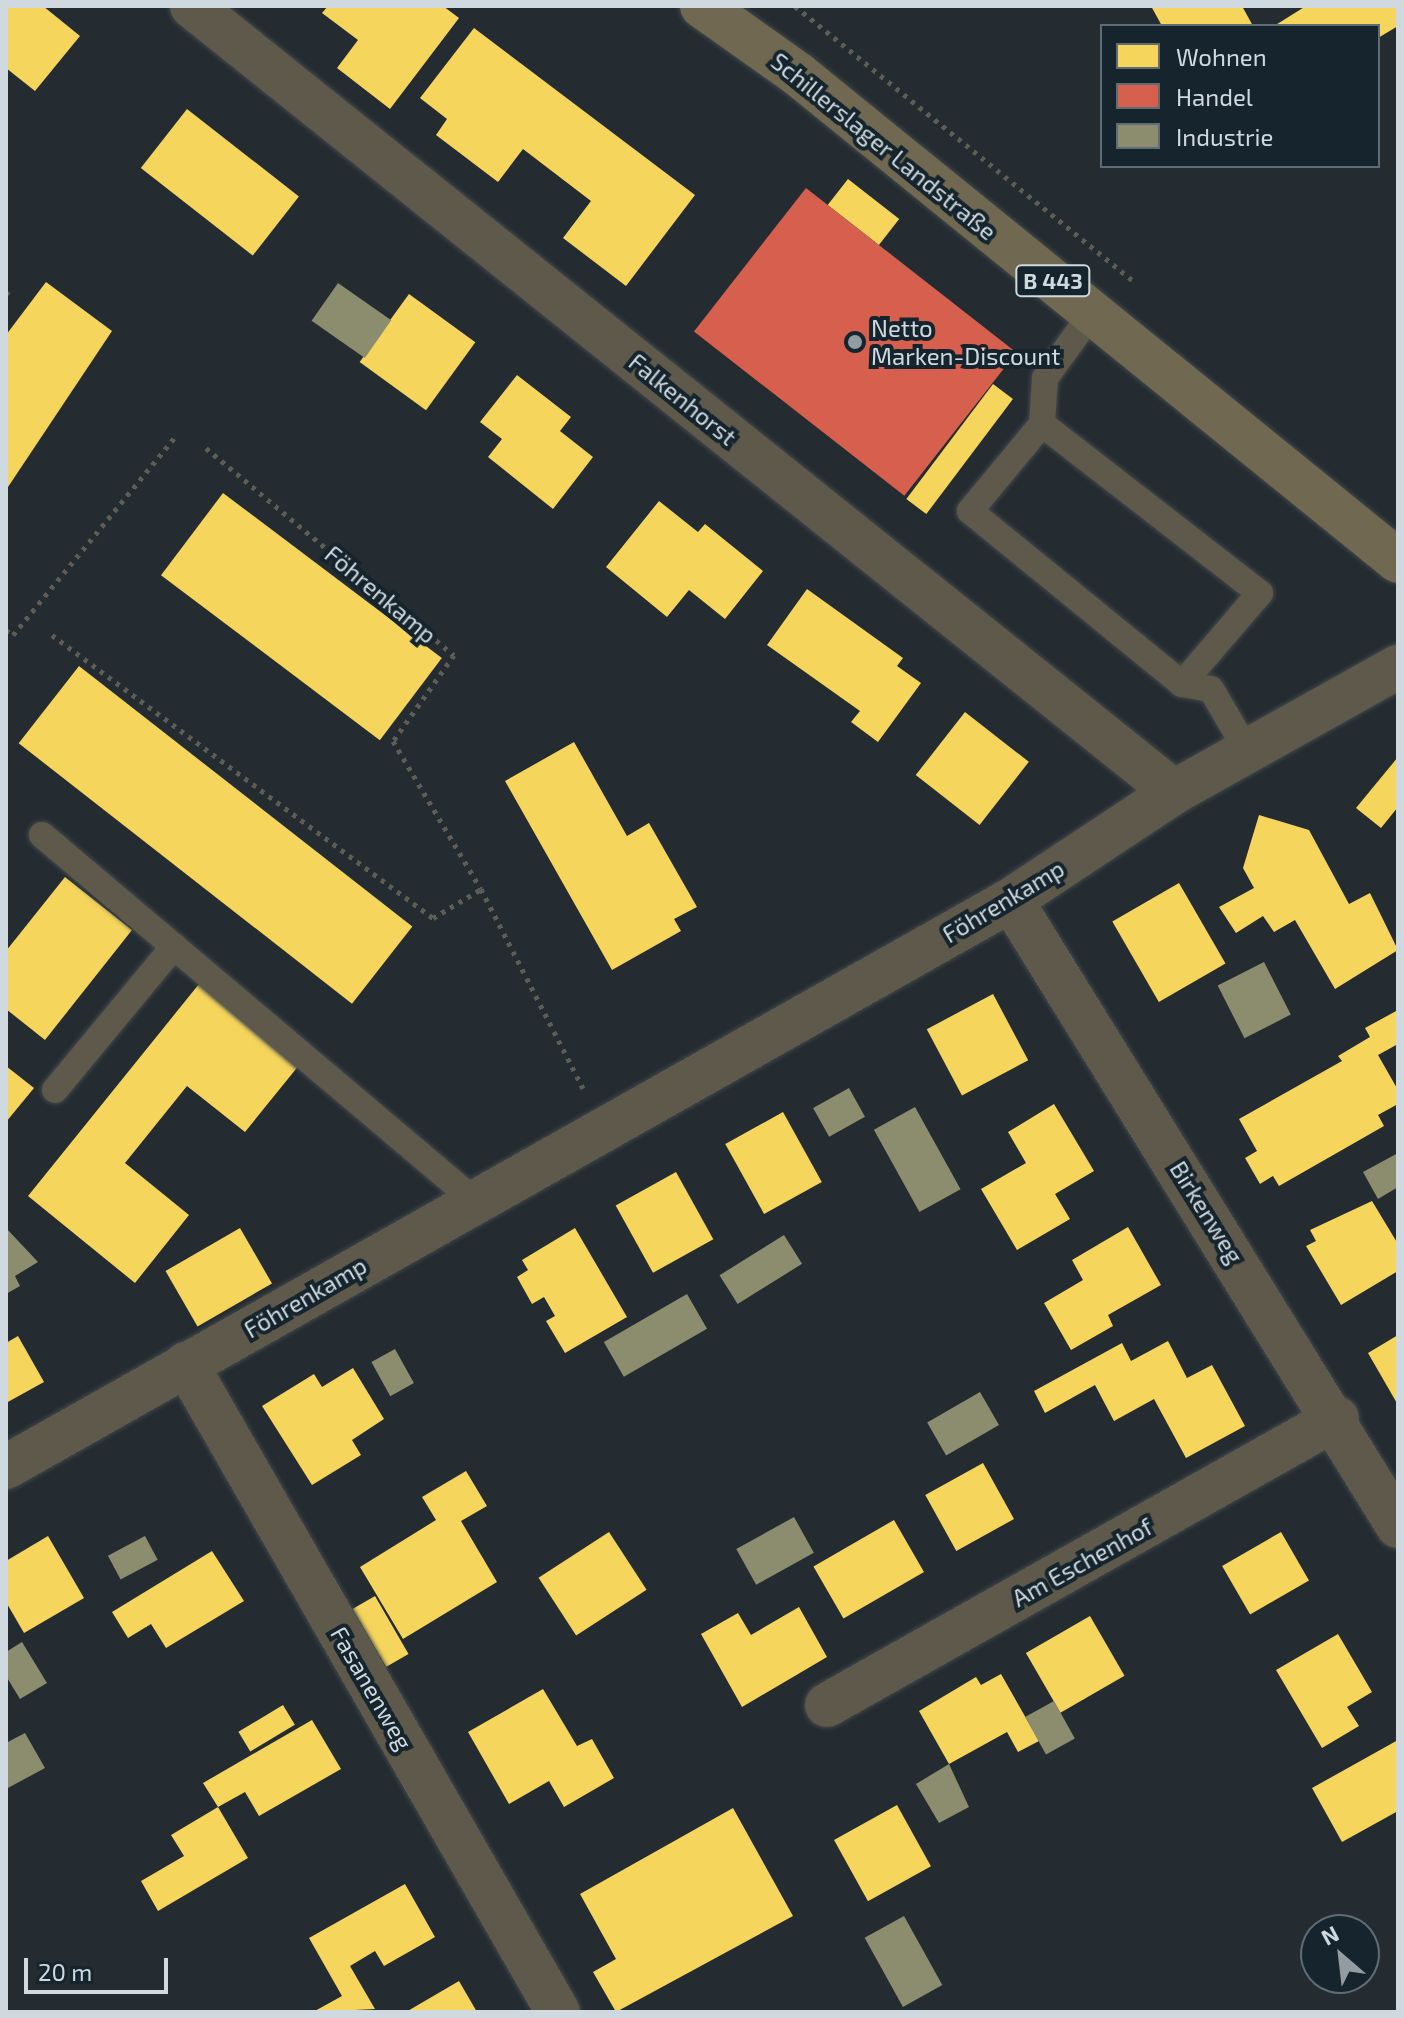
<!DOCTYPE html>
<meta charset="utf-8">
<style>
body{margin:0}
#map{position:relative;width:1404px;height:2018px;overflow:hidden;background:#252c31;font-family:"Exo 2",sans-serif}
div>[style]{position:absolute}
.homes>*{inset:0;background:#f6d55c;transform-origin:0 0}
.shops>*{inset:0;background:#d6604d;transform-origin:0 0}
.industry>*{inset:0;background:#8c8c6e;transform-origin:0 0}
.path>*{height:5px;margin-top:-2.5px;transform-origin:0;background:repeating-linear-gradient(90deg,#5e5d55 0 4px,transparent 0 10px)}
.roads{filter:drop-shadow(0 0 2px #41484c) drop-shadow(0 0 2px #41484c)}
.lane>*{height:26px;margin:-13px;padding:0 13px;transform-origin:13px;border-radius:13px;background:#5e594a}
.street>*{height:44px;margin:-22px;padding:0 22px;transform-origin:22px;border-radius:22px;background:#5e594a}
.primary>*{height:44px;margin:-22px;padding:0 22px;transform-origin:22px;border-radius:22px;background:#706850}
.dots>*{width:22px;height:22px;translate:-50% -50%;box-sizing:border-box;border:4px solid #15242d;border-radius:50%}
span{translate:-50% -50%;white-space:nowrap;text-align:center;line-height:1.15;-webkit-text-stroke:8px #15242d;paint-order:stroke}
.shield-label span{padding:2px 6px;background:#15242d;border:2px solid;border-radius:6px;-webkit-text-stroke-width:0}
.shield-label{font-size:22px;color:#d0d9e0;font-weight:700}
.street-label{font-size:24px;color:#d0d9e0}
.poi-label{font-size:24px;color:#d0d9e0}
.left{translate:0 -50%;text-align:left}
.frame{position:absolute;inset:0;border:8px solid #d0d9e0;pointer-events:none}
.legend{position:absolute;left:1100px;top:24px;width:280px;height:144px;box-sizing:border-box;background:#15242d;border:2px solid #606c75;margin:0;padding:10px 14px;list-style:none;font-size:24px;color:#d0d9e0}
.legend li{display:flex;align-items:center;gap:16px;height:40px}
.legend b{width:40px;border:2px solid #606c75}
.north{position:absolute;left:1300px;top:1914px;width:80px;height:80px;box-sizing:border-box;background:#15242d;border:2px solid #606c75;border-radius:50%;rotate:332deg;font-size:22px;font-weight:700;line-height:32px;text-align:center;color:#d0d9e0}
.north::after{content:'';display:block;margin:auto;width:28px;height:36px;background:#949ca3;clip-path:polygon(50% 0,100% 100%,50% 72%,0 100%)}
.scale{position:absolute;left:24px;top:1958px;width:144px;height:36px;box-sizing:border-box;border:4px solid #d0d9e0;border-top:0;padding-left:10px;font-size:24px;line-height:28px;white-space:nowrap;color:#d0d9e0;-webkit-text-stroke:6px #15242d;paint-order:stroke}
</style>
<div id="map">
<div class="homes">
<div style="clip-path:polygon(6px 6px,43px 6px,80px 36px,35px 91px,6px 68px)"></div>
<div style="clip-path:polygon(328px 6px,443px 6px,459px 18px,390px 109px,337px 68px,358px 40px,322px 13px)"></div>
<div style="clip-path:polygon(1151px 6px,1242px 6px,1253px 26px,1162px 26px)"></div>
<div style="clip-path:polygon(1306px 6px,1398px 6px,1398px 26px,1378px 38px,1378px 26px,1274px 26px)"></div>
<div style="clip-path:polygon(474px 28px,695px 195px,626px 286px,563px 238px,591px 201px,523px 149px,498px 182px,436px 135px,447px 119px,420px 98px)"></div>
<div style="left:187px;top:109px;width:142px;height:75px;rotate:38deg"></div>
<div style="left:848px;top:179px;width:65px;height:33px;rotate:38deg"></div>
<div style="clip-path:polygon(46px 282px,112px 331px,6px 490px,6px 335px)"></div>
<div style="left:409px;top:294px;width:82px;height:84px;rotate:36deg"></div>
<div style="clip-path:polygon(517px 375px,571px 417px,560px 431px,593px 457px,553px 509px,488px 457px,502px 439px,480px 422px)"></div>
<div style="left:993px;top:384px;width:25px;height:144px;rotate:37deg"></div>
<div style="left:223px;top:493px;width:274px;height:103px;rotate:37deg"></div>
<div style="clip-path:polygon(659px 501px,698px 532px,705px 524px,763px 571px,725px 619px,689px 590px,667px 617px,606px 567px)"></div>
<div style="clip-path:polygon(807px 589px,903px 658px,897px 666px,921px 683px,878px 742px,851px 722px,860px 711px,767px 645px)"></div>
<div style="left:79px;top:666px;width:423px;height:98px;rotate:38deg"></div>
<div style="left:965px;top:712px;width:81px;height:80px;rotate:38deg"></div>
<div style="clip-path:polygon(574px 742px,627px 836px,649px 823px,697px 907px,674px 919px,681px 931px,612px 970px,505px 781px)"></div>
<div style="clip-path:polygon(1398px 757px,1398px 807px,1381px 828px,1356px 808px)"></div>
<div style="clip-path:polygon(1259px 815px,1309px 830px,1349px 904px,1370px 893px,1398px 950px,1335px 989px,1295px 920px,1274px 932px,1263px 916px,1236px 933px,1219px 907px,1254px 888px,1243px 868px)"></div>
<div style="clip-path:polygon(65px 877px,132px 930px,45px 1040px,6px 1009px,6px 951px)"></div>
<div style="left:1179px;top:883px;width:93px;height:77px;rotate:60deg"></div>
<div style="clip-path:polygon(199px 984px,300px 1064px,245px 1132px,187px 1086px,125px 1163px,189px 1215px,135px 1283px,28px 1196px)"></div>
<div style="left:993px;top:994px;width:75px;height:75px;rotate:62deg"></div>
<div style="clip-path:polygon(1398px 1010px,1398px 1044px,1378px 1055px,1398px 1090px,1398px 1104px,1378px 1115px,1384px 1126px,1279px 1186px,1273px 1176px,1260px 1184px,1245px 1158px,1257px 1151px,1239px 1119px,1342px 1061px,1338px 1056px,1370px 1037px,1365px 1028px)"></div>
<div style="clip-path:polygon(6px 1066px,34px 1088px,6px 1122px)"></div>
<div style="clip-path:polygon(1054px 1104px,1094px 1171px,1055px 1194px,1070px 1219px,1017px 1250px,981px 1189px,1026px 1163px,1008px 1132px)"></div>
<div style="left:783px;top:1112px;width:80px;height:66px;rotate:61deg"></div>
<div style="left:676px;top:1172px;width:77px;height:69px;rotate:61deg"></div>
<div style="clip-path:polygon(1372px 1201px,1398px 1244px,1398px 1271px,1341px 1305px,1306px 1246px,1316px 1241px,1310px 1230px)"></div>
<div style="clip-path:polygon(1128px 1227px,1161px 1285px,1108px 1315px,1113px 1326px,1071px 1350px,1044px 1303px,1083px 1280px,1072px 1260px)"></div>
<div style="left:240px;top:1228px;width:64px;height:86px;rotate:60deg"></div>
<div style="clip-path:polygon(575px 1228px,627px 1317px,565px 1353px,546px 1321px,555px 1316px,544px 1297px,532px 1304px,517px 1277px,528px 1270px,522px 1260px)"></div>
<div style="clip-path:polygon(1398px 1335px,1398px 1405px,1368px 1353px)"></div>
<div style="clip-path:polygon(18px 1336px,44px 1382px,6px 1403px,6px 1343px)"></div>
<div style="clip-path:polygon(1168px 1341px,1187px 1378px,1212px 1365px,1245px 1426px,1186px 1458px,1154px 1399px,1114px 1421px,1095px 1385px,1045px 1413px,1034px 1391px,1122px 1343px,1131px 1361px)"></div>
<div style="clip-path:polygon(353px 1368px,384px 1419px,352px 1440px,361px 1455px,312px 1485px,262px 1406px,314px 1374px,322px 1387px)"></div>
<div style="left:983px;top:1463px;width:64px;height:66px;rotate:61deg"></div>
<div style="clip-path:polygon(466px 1471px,487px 1506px,461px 1521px,497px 1582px,403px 1639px,360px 1567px,436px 1520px,422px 1497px)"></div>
<div style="left:894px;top:1520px;width:60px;height:93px;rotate:60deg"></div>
<div style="left:609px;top:1532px;width:69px;height:84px;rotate:57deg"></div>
<div style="left:1281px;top:1532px;width:56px;height:68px;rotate:60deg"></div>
<div style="clip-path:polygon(48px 1536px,84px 1598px,24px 1633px,6px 1602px,6px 1561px)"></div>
<div style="clip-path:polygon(212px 1551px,244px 1601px,166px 1648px,151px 1624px,128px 1638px,112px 1612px)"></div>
<div style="left:375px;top:1596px;width:67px;height:26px;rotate:60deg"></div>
<div style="clip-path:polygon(799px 1607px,827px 1657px,742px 1707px,701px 1634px,738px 1613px,751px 1635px)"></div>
<div style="left:1090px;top:1616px;width:69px;height:74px;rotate:60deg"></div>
<div style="clip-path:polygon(1338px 1634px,1372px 1692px,1347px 1707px,1359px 1726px,1322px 1748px,1276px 1670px)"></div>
<div style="clip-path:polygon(1001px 1674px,1039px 1741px,1018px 1752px,1007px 1732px,949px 1764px,919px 1711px,976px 1677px,981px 1685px)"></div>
<div style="clip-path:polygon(543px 1689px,577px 1746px,592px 1739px,614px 1778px,564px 1807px,549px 1781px,509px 1804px,468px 1732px)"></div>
<div style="left:283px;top:1705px;width:23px;height:52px;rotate:59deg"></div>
<div style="clip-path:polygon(312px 1720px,341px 1769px,259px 1816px,245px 1792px,218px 1807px,248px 1858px,158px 1911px,141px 1881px,184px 1856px,171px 1835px,218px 1807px,203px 1783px)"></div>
<div style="clip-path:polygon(1398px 1740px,1398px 1811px,1342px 1842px,1312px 1788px)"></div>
<div style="left:897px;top:1805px;width:70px;height:72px;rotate:61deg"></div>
<div style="clip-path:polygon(733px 1808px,793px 1916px,616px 2012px,593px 1972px,616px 1959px,580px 1894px)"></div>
<div style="clip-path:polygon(405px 1884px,435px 1937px,384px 1966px,375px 1951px,350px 1966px,375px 2009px,313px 2012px,342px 1996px,309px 1938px)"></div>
<div style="clip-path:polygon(459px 1981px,477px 2012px,406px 2012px)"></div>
</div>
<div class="shops">
<div style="left:806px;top:188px;width:267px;height:182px;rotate:38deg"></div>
</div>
<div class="industry">
<div style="left:338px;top:283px;width:65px;height:46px;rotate:35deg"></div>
<div style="left:1264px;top:962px;width:59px;height:52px;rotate:63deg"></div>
<div style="left:849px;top:1088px;width:33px;height:41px;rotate:61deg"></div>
<div style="left:915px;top:1107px;width:94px;height:47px;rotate:61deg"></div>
<div style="clip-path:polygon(1398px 1153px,1398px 1187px,1378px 1199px,1363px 1172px)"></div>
<div style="clip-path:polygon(6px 1228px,38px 1262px,15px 1276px,20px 1286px,6px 1294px)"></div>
<div style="left:784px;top:1235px;width:34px;height:76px;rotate:58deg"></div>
<div style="left:687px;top:1294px;width:40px;height:96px;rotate:60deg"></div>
<div style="left:395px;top:1349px;width:39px;height:27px;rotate:61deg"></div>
<div style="left:980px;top:1392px;width:38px;height:61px;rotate:60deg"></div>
<div style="left:794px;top:1517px;width:41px;height:66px;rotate:61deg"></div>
<div style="left:145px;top:1536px;width:27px;height:42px;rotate:62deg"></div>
<div style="clip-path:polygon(22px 1642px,47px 1683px,20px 1699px,6px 1676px,6px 1652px)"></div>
<div style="left:1054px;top:1701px;width:43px;height:33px;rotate:61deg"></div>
<div style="clip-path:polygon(25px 1733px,45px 1768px,6px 1789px,6px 1743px)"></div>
<div style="clip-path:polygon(949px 1764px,969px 1807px,939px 1823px,916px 1784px)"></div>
<div style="left:904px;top:1916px;width:79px;height:45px;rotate:61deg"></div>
</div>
<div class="path">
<div style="left:795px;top:6px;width:436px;rotate:39.1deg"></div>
<div style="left:6px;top:294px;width:4px;rotate:-45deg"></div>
<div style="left:206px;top:448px;width:323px;rotate:39.9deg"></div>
<div style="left:454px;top:655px;width:105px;rotate:125.3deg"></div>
<div style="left:393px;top:741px;width:172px;rotate:59.3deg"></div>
<div style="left:6px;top:630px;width:9px;rotate:36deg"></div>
<div style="left:13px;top:635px;width:256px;rotate:-50.7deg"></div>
<div style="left:52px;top:635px;width:475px;rotate:36.6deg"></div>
<div style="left:433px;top:918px;width:56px;rotate:-31.1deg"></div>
<div style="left:481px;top:889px;width:224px;rotate:62.9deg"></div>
</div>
<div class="roads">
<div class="lane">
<div style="left:1093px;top:312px;width:82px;rotate:126deg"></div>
<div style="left:1045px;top:378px;width:46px;rotate:93.7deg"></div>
<div style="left:1042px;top:424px;width:113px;rotate:129.6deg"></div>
<div style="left:970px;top:511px;width:274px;rotate:39.2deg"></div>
<div style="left:1182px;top:684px;width:29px;rotate:10deg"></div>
<div style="left:1211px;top:689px;width:75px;rotate:59.7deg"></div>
<div style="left:1042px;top:424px;width:276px;rotate:37.8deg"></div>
<div style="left:1260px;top:593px;width:120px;rotate:130.6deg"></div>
<div style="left:42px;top:835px;width:567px;rotate:40.21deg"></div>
<div style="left:55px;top:1090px;width:187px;rotate:-50.4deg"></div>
</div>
<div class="street">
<div style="left:192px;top:6px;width:1258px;rotate:38.67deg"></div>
<div style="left:1011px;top:900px;width:736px;rotate:58.28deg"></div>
<div style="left:186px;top:1364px;width:747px;rotate:60.14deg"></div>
<div style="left:6px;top:1467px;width:1154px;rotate:-29.43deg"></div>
<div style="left:1011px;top:900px;width:196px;rotate:-33.5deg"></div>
<div style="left:1174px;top:792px;width:257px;rotate:-29.2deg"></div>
<div style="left:827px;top:1705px;width:585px;rotate:-29.37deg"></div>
</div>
<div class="primary">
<div style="left:702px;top:6px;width:119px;rotate:35.4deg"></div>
<div style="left:799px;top:75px;width:771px;rotate:39.05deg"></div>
</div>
</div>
<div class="dots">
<div style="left:855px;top:342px;background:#949ca3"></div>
</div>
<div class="shield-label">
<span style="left:1053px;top:281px">B 443</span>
</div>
<div class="street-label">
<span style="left:884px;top:146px;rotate:39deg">Schillerslager Landstraße</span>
<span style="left:683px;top:399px;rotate:39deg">Falkenhorst</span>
<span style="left:381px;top:594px;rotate:40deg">Föhrenkamp</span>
<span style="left:1003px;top:901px;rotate:-31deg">Föhrenkamp</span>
<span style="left:1207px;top:1212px;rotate:58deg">Birkenweg</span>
<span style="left:305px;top:1297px;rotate:-30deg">Föhrenkamp</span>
<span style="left:1082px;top:1562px;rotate:-29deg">Am Eschenhof</span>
<span style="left:372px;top:1688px;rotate:60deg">Fasanenweg</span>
</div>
<div class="poi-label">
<span class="left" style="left:871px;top:342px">Netto<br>Marken-Discount</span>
</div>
<div class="frame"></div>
<ul class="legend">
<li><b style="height:22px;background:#f6d55c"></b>Wohnen</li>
<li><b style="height:22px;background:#d6604d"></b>Handel</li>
<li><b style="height:22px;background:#8c8c6e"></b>Industrie</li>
</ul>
<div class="north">N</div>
<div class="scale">20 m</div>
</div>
